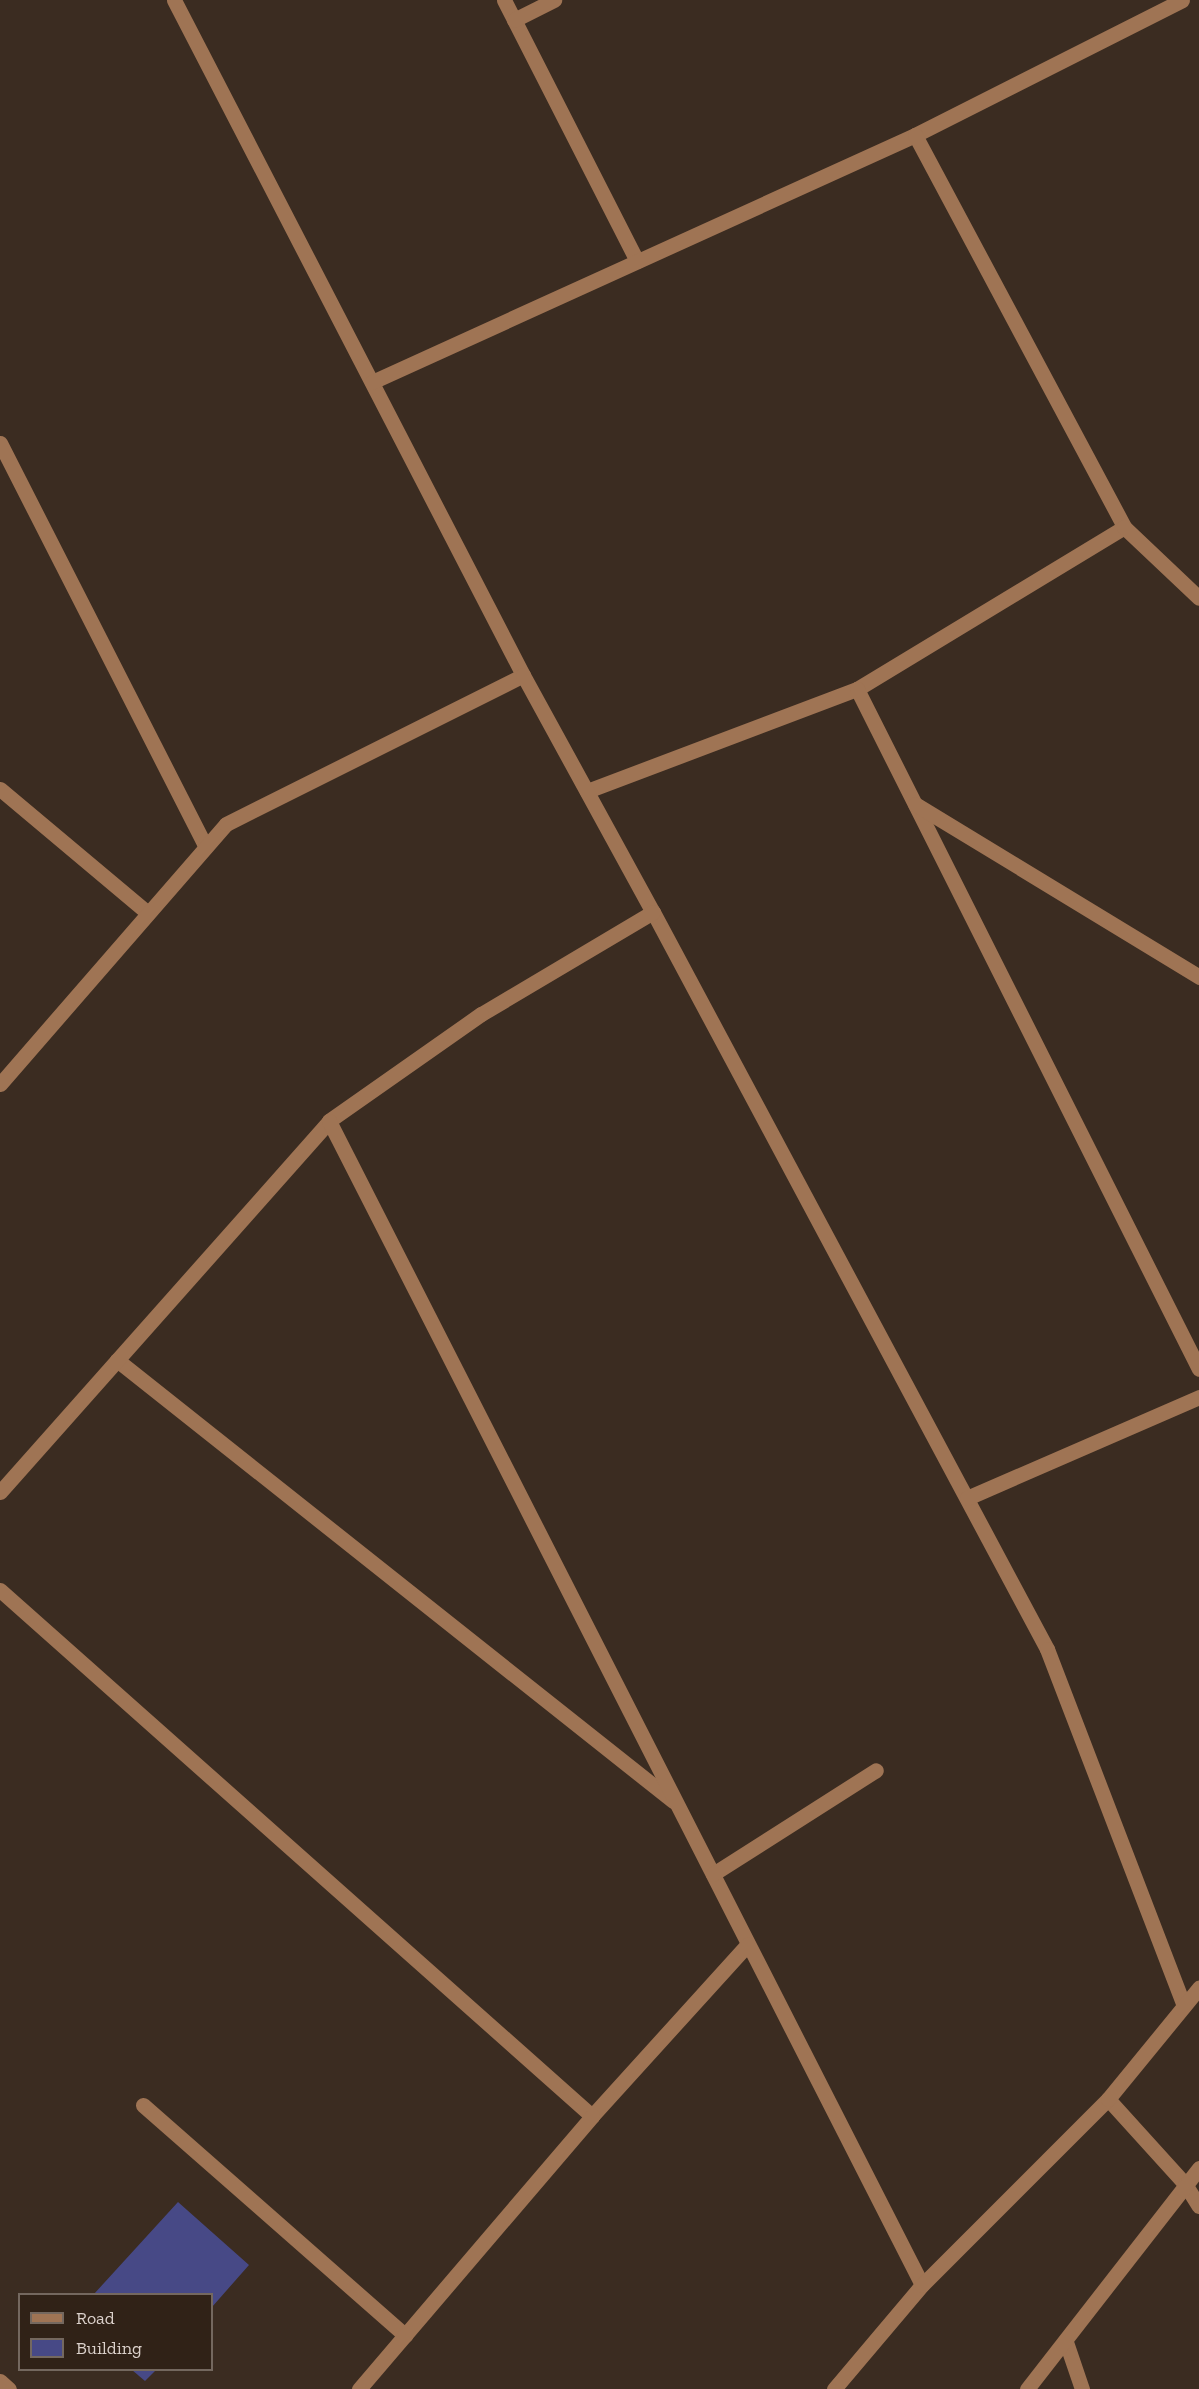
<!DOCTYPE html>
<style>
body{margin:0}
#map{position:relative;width:1199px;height:2389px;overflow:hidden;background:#3b2c21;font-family:"Zilla Slab",serif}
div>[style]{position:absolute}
.building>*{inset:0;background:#474986}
.minor>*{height:15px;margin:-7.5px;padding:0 7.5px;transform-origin:7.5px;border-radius:7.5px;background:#9f7454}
span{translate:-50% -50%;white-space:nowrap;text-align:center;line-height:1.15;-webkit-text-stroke:4.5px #302217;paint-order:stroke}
.legend{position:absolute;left:18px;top:2293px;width:195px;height:78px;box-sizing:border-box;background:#302217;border:2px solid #74685f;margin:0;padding:8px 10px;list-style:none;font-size:18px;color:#dbd1cb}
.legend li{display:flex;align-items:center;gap:12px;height:30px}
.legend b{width:30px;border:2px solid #74685f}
</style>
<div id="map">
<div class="building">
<div style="clip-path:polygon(178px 2202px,249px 2265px,212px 2307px,212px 2294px,94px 2294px)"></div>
<div style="clip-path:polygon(132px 2370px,156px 2370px,145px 2381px)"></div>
</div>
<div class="minor">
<div style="left:174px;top:0;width:760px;rotate:62.66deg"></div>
<div style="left:504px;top:0;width:293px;rotate:63deg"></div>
<div style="left:514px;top:20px;width:45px;rotate:-26.6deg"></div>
<div style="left:915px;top:135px;width:299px;rotate:-26.8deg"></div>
<div style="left:372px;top:382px;width:597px;rotate:-24.46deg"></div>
<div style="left:915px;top:135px;width:444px;rotate:61.9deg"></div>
<div style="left:0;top:443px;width:453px;rotate:63deg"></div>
<div style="left:857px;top:689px;width:312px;rotate:-31.2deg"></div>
<div style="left:1124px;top:527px;width:103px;rotate:43.4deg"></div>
<div style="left:0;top:789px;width:193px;rotate:40deg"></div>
<div style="left:587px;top:791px;width:289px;rotate:-20.7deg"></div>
<div style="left:857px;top:689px;width:761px;rotate:63.3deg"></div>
<div style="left:915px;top:804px;width:333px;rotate:31.3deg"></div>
<div style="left:653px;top:912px;width:836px;rotate:61.87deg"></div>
<div style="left:1047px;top:1649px;width:382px;rotate:69deg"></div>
<div style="left:0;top:1084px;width:344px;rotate:-49deg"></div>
<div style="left:226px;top:824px;width:332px;rotate:-26.6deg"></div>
<div style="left:523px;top:675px;width:270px;rotate:61.3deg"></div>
<div style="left:653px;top:912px;width:200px;rotate:149.3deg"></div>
<div style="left:481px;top:1014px;width:186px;rotate:144.9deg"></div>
<div style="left:117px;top:1360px;width:710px;rotate:38.42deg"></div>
<div style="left:0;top:1492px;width:496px;rotate:-48.4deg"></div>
<div style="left:329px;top:1121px;width:1306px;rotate:63deg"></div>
<div style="left:967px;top:1498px;width:253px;rotate:-23.5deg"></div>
<div style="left:0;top:1590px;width:792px;rotate:41.62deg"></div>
<div style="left:592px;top:2116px;width:232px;rotate:-47.8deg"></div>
<div style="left:713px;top:1874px;width:193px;rotate:-32.5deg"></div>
<div style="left:1108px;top:2099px;width:115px;rotate:47.8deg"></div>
<div style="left:1185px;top:2184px;width:26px;rotate:58deg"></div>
<div style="left:143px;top:2105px;width:349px;rotate:41.3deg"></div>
<div style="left:1066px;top:2342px;width:50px;rotate:71.2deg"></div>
<div style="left:0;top:2381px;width:12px;rotate:42deg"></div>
<div style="left:359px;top:2389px;width:359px;rotate:-49.5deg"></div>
<div style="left:834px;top:2389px;width:136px;rotate:-49.8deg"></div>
<div style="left:922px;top:2285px;width:263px;rotate:-45deg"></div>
<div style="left:1108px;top:2099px;width:144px;rotate:-50.7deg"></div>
<div style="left:1027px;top:2389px;width:280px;rotate:-52.1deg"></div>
</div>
<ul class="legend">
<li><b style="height:8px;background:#9f7454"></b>Road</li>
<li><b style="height:16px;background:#474986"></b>Building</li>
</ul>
</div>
